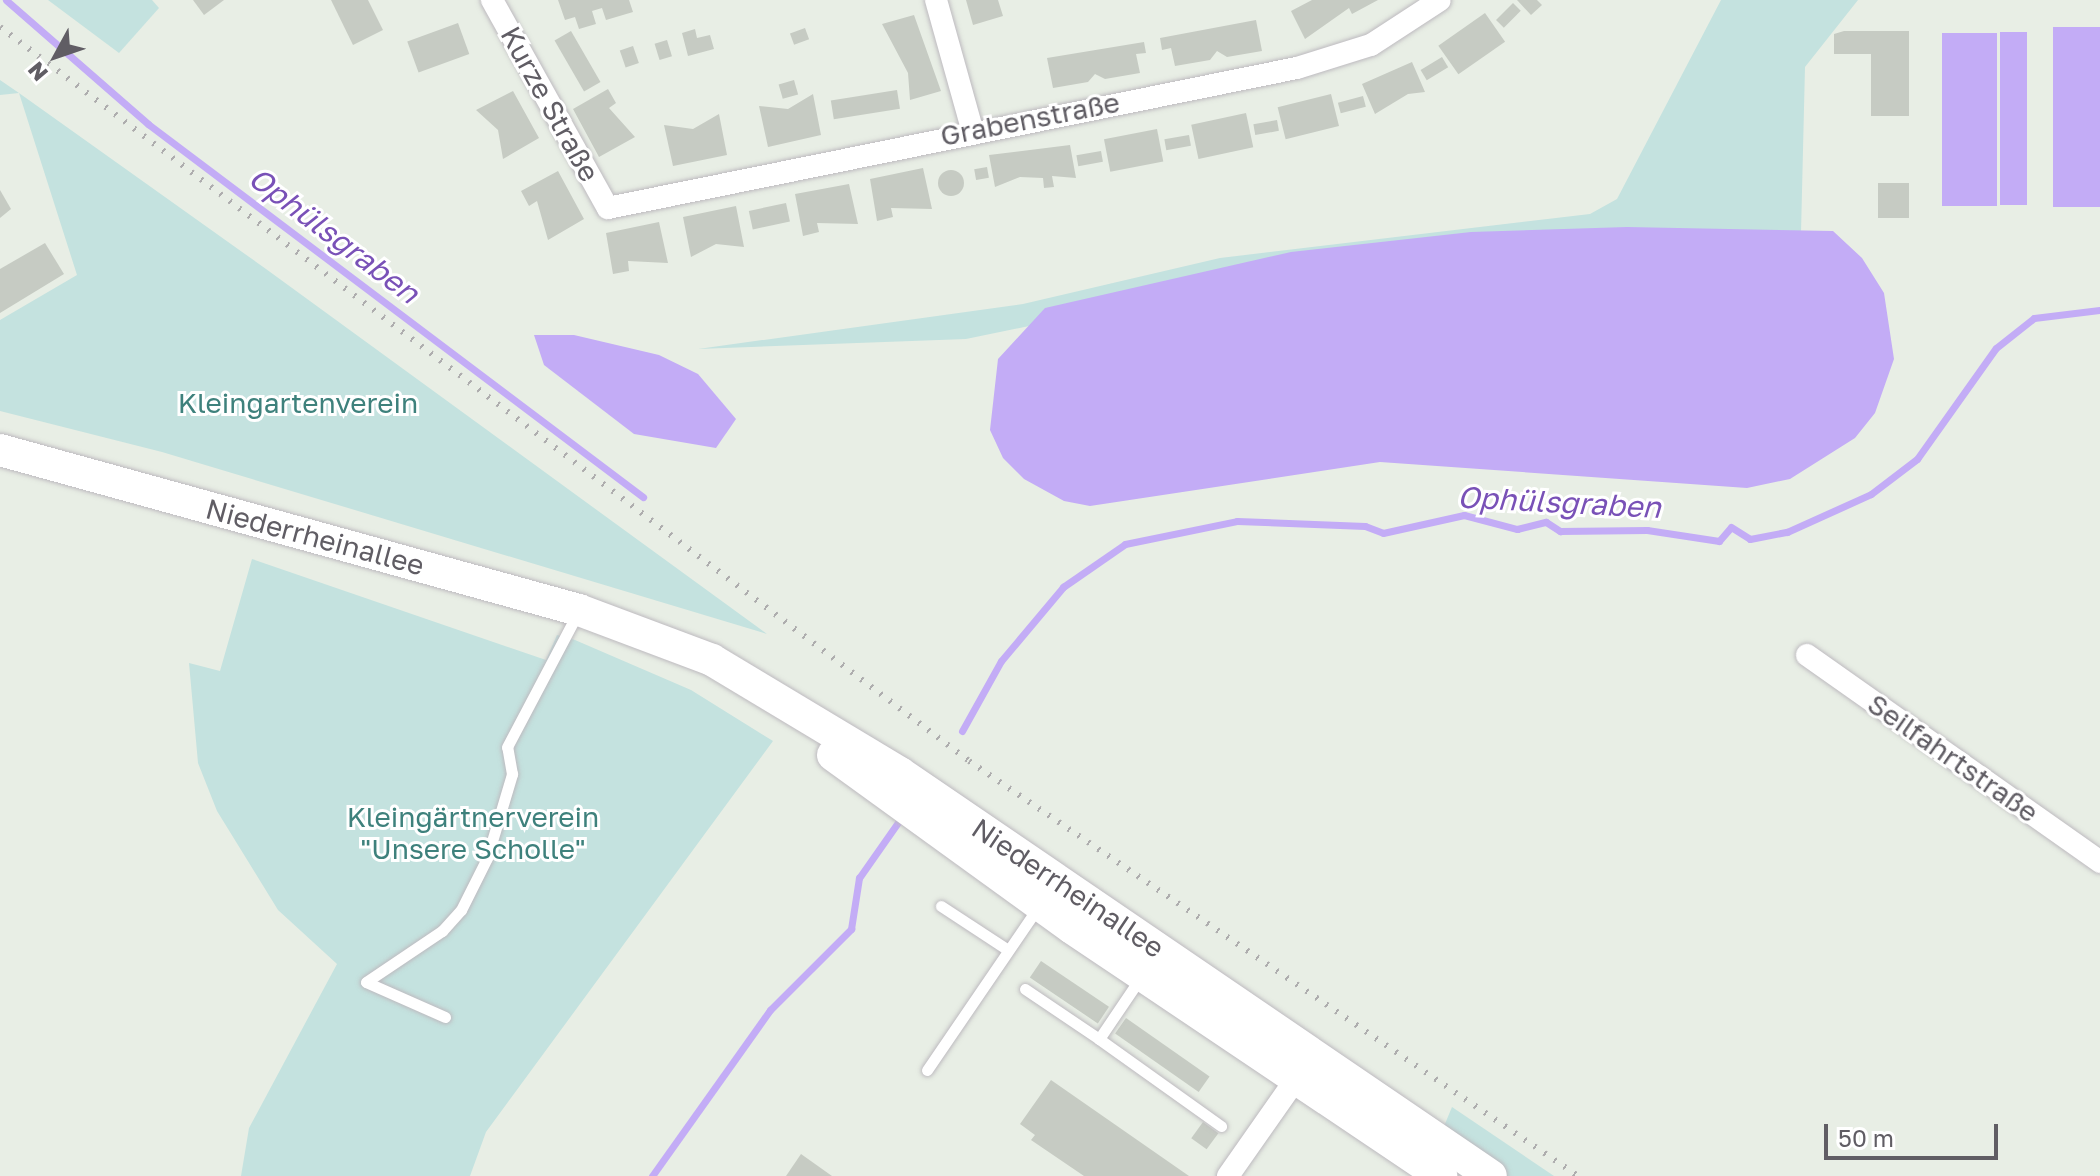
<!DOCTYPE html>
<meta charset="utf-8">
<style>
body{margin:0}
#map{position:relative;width:2100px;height:1176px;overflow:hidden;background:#e8eee5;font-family:"Golos Text",sans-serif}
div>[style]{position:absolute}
.green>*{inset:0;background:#c4e2df}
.water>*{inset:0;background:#c3acf6;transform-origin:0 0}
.stream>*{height:7px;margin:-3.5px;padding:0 3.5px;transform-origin:3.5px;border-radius:3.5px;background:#c3acf6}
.building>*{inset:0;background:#c6cbc3;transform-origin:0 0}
.round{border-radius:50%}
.roads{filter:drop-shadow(0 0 2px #bdbabf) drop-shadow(0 0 2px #bdbabf)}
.service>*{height:11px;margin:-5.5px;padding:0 5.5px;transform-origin:5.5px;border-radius:5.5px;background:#fff}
.minor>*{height:22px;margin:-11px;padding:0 11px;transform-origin:11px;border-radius:11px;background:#fff}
.secondary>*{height:32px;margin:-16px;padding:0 16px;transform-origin:16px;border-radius:16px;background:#fff}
.rail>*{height:6px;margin-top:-3px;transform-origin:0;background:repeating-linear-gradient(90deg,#aeadae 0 2px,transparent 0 12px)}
span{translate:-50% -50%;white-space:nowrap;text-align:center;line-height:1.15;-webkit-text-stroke:6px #fff;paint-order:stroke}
.street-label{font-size:28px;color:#605d64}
.park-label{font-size:28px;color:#3e817c}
.water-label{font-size:30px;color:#7951b7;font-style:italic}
.north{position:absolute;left:16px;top:16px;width:80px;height:80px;-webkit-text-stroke:6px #fff;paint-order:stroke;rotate:230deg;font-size:22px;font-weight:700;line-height:32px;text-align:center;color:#605d64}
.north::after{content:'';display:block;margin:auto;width:28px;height:36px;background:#605d64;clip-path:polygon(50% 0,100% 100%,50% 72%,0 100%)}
.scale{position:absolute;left:1824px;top:1124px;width:174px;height:36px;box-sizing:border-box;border:4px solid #605d64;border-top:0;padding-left:10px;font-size:24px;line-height:28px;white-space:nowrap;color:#605d64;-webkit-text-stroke:6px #fff;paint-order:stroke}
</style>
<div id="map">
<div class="green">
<div style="clip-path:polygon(48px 0,152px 0,159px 8px,119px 53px)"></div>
<div style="clip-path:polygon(1721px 0,1858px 0,1805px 67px,1801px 233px,1236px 283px,966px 339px,698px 349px,1023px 304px,1220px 258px,1590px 214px,1617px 199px)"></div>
<div style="clip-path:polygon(0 80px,19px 93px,266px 269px,767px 634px,162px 452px,0 411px,0 320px,77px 275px,19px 93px,0 95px)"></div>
<div style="clip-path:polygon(252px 559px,546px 660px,557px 635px,575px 640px,691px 690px,773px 741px,486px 1132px,470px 1176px,241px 1176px,249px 1128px,337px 964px,278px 910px,217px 811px,198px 763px,189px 663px,220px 671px)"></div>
<div style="clip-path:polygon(1452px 1107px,1554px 1176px,1507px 1176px,1442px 1131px)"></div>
</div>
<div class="water">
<div style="left:2053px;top:27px;width:47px;height:180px"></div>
<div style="left:2000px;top:32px;width:27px;height:173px"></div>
<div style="left:1942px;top:33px;width:55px;height:173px"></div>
<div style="clip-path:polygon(1627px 227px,1833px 231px,1862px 258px,1884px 293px,1894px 359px,1875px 413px,1855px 438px,1790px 479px,1747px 488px,1380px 462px,1090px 506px,1064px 501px,1024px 479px,1003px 458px,990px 430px,998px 359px,1045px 308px,1291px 252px,1471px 232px)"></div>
<div style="clip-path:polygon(534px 335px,574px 335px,659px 355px,698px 374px,736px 419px,716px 448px,634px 434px,544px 365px)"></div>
</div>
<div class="stream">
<div style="left:6px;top:0;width:189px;rotate:41.1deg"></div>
<div style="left:148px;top:124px;width:620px;rotate:37deg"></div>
<div style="left:962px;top:731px;width:80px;rotate:-60.9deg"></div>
<div style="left:1001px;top:661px;width:97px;rotate:-50deg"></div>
<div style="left:1063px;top:587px;width:75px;rotate:-34.7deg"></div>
<div style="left:1125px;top:544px;width:114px;rotate:-11.6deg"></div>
<div style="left:1237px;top:521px;width:128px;rotate:2.2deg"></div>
<div style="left:1365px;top:526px;width:19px;rotate:21deg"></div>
<div style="left:1383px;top:533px;width:83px;rotate:-12.5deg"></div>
<div style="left:1464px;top:515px;width:55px;rotate:14.8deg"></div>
<div style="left:1517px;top:529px;width:30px;rotate:-14deg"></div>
<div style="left:1546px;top:522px;width:17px;rotate:33deg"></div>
<div style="left:1560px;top:531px;width:87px;rotate:-0.7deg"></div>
<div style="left:1647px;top:530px;width:73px;rotate:8.7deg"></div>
<div style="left:1719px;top:541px;width:18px;rotate:-49deg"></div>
<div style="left:1731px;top:527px;width:22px;rotate:32deg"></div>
<div style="left:1750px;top:539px;width:38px;rotate:-11deg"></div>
<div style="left:1787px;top:532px;width:92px;rotate:-24.3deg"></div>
<div style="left:1871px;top:494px;width:58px;rotate:-37.3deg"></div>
<div style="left:1917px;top:459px;width:136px;rotate:-54.6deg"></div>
<div style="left:1996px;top:348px;width:48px;rotate:-38.3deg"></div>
<div style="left:2034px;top:318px;width:66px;rotate:-6.9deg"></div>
<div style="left:652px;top:1176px;width:204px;rotate:-54.6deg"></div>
<div style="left:770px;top:1010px;width:115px;rotate:-45deg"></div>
<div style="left:851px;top:929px;width:52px;rotate:-81.1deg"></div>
<div style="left:859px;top:878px;width:73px;rotate:-55deg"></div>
</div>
<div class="building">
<div style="clip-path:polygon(193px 0,224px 0,204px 15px)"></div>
<div style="clip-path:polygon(331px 0,368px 0,383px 30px,353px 45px)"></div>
<div style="clip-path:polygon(558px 0,629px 0,633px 12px,606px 20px,602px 8px,592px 11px,596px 24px,579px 29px,575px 17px,565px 20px)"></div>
<div style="clip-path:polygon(966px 0,998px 0,1003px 16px,973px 25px)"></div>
<div style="clip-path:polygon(1312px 0,1378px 0,1352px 14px,1349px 8px,1305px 39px,1291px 11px)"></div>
<div style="clip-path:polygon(1517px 0,1537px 0,1542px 5px,1531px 15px)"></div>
<div style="left:1513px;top:3px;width:11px;height:24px;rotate:45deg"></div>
<div style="left:1485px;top:13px;width:35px;height:57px;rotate:55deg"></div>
<div style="clip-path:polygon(914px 15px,941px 91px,910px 100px,908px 73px,882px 24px)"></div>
<div style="clip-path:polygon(1256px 20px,1262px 51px,1227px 57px,1217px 51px,1210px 60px,1175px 66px,1171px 48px,1162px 50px,1160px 38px)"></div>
<div style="left:458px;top:23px;width:33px;height:54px;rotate:70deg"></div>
<div style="left:805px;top:28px;width:12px;height:16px;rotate:70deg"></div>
<div style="clip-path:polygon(695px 29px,697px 38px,710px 35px,714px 49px,688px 56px,682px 33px)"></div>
<div style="left:571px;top:31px;width:59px;height:19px;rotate:60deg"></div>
<div style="clip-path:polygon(1844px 31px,1909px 31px,1909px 116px,1871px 116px,1871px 54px,1834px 54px,1834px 34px)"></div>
<div style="left:667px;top:40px;width:17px;height:13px;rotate:73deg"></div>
<div style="clip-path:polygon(1144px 42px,1146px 53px,1136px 54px,1140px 73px,1105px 79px,1095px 74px,1088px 82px,1053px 88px,1047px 58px)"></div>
<div style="left:633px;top:46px;width:18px;height:14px;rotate:71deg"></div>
<div style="left:1442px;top:57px;width:12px;height:25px;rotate:59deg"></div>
<div style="clip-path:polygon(1412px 62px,1425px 92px,1408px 94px,1375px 114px,1362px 84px)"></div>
<div style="left:794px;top:80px;width:15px;height:16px;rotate:74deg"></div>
<div style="clip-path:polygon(608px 89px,616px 103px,609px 108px,635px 137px,599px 157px,573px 109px)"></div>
<div style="left:897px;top:90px;width:19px;height:67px;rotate:81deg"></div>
<div style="clip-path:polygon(513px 91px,539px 138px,503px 159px,498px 130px,476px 110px)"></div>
<div style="clip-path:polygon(813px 94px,821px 135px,768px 147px,759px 106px,788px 109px)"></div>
<div style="left:1331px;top:94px;width:33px;height:55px;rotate:76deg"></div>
<div style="left:1363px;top:96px;width:11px;height:26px;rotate:75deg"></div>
<div style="left:1246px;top:113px;width:35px;height:56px;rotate:78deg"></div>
<div style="clip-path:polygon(719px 114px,727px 155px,673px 166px,664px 125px,693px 129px)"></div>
<div style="left:1277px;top:120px;width:11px;height:24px;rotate:80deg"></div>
<div style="left:1157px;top:129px;width:33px;height:54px;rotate:79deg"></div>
<div style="left:1189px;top:135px;width:11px;height:25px;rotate:80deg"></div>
<div style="clip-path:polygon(1070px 145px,1076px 178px,1052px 176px,1054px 187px,1044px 188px,1043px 178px,1020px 177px,995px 187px,989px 155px)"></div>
<div style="left:1101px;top:151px;width:11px;height:25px;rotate:80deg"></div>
<div style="left:987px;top:167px;width:11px;height:13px;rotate:80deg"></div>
<div style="clip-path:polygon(923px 168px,932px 209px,891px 208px,893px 217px,877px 221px,870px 179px)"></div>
<div class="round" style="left:938px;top:170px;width:26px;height:26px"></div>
<div style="clip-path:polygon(558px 171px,584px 219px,548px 240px,537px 201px,529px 206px,521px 191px)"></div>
<div style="left:1878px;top:183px;width:31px;height:35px"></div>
<div style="clip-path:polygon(849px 184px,858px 224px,817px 223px,819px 232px,803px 236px,795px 194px)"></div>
<div style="clip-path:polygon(0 190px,11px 209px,0 218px)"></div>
<div style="left:786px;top:203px;width:19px;height:38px;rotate:78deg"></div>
<div style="clip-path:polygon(736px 206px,744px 247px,716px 244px,691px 257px,683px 217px)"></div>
<div style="clip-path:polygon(659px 222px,668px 263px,628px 261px,629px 271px,613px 274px,606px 233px)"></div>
<div style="clip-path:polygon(45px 243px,64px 274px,0 313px,0 269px)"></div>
<div style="left:1041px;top:961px;width:82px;height:20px;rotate:34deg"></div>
<div style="left:1126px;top:1018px;width:102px;height:19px;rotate:35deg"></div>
<div style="clip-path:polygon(1051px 1080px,1189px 1176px,1084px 1176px,1031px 1140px,1035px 1135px,1020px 1124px)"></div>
<div style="left:1203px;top:1122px;width:19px;height:20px;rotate:36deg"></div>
<div style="clip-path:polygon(801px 1154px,832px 1176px,786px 1176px)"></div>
</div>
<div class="roads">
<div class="service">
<div style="left:941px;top:906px;width:80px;rotate:33.3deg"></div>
<div style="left:1025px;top:989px;width:89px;rotate:34deg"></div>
<div style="left:1099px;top:1039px;width:75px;rotate:-55.9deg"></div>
<div style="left:445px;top:1017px;width:86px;rotate:-156.1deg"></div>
<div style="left:366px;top:982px;width:92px;rotate:-33.9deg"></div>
<div style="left:442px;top:931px;width:28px;rotate:-48deg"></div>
<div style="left:461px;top:910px;width:58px;rotate:-63.4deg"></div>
<div style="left:487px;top:858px;width:88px;rotate:-73.4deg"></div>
<div style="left:512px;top:774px;width:27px;rotate:-100deg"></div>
<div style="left:507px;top:747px;width:150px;rotate:-62.2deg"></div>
<div style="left:1099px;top:1039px;width:150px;rotate:35.5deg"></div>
<div style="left:927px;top:1070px;width:197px;rotate:-55.7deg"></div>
</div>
<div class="minor">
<div style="left:492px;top:0;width:238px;rotate:60.9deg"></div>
<div style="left:608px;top:208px;width:703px;rotate:-11.49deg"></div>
<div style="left:1297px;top:68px;width:77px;rotate:-17.3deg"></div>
<div style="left:1371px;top:45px;width:82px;rotate:-33.1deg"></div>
<div style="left:936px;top:0;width:134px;rotate:74.4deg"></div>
<div style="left:1807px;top:655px;width:359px;rotate:35.2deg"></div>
<div style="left:1228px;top:1176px;width:131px;rotate:-55deg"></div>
</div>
<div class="secondary">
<div style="left:0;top:450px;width:601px;rotate:15.45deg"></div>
<div style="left:579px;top:610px;width:142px;rotate:20.6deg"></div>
<div style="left:712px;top:660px;width:219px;rotate:31deg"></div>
<div style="left:900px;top:773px;width:715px;rotate:34.29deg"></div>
<div style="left:833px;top:755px;width:295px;rotate:35.9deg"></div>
<div style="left:1072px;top:928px;width:445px;rotate:33.9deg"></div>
</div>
</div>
<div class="rail">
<div style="left:0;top:27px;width:1216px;rotate:37.14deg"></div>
<div style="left:969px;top:761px;width:737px;rotate:34.27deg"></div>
</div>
<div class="street-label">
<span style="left:550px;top:104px;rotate:61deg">Kurze Straße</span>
<span style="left:1030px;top:119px;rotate:-11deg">Grabenstraße</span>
<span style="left:315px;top:537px;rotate:15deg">Niederrheinallee</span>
<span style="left:1953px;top:758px;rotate:35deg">Seilfahrtstraße</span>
<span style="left:1068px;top:888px;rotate:34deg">Niederrheinallee</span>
</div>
<div class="park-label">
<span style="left:298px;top:403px">Kleingartenverein</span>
<span style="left:473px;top:833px">Kleingärtnerverein<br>"Unsere Scholle"</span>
</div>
<div class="water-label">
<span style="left:334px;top:235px;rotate:37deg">Ophülsgraben</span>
<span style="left:1559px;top:502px;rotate:3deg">Ophülsgraben</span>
</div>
<div class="north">N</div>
<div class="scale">50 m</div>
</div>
